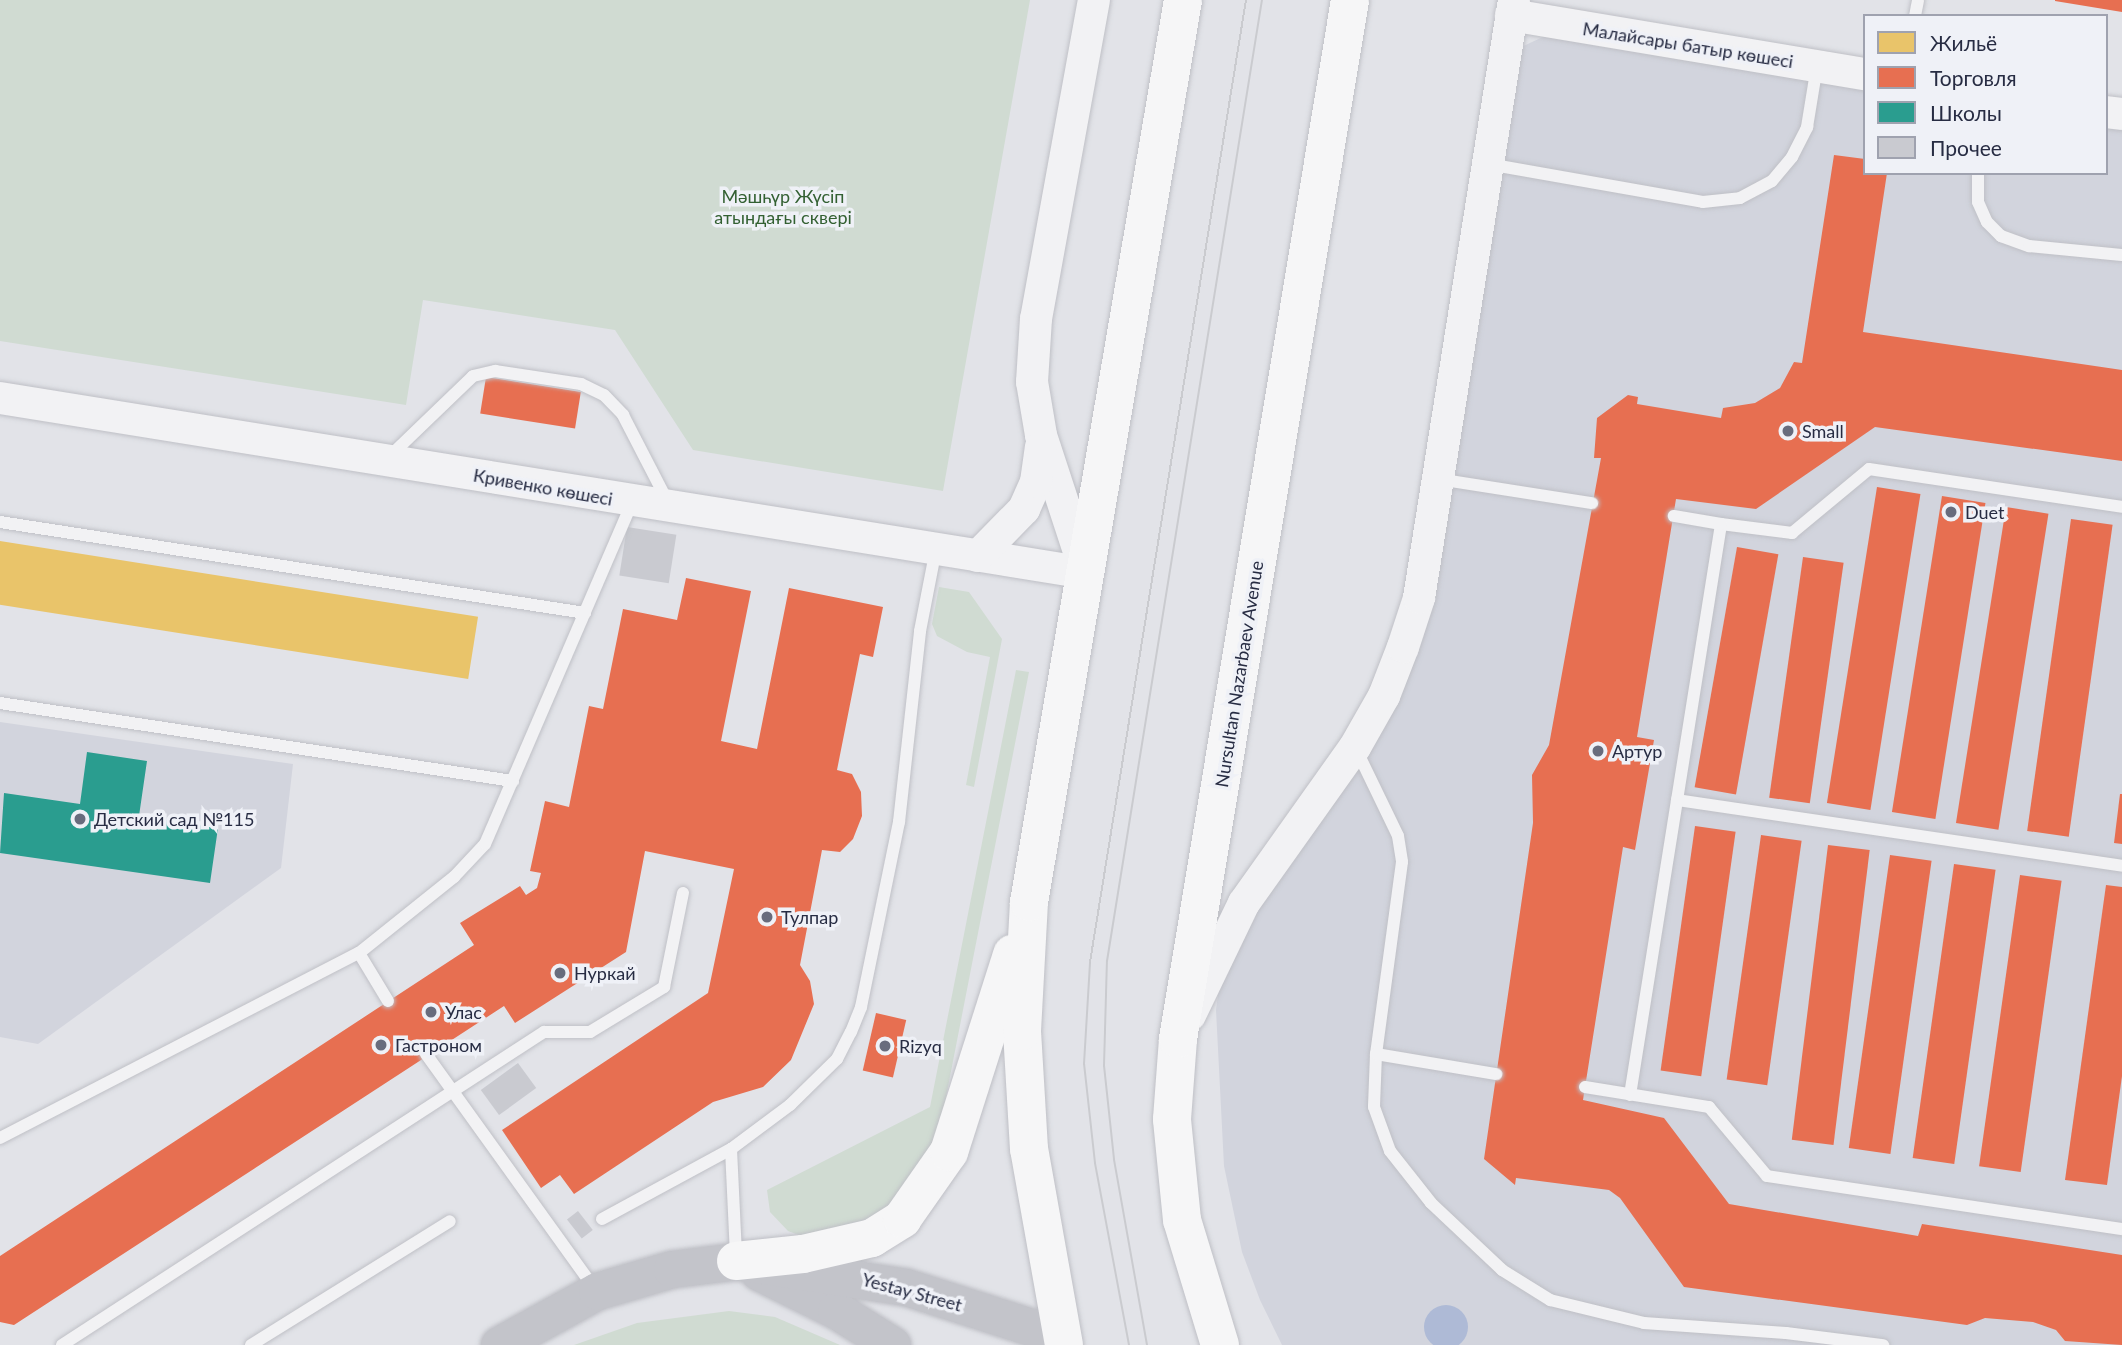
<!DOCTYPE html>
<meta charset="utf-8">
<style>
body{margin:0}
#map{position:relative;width:2122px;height:1345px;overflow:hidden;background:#e2e3e8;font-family:Lato,sans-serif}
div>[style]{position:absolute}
.built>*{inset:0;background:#d2d4dd}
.green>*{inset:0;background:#d0dbd2}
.water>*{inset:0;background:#aebad6}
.round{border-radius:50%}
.homes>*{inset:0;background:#e9c46a;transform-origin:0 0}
.shops>*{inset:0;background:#e76f51;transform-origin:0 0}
.schools>*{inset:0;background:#2a9d8f}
.building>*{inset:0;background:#c9cad0;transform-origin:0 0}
.roads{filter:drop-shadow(0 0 2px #bfc0c6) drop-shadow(0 0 2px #bfc0c6)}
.service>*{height:12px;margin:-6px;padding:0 6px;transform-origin:6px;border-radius:6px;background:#f2f2f4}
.tertiary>*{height:32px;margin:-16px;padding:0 16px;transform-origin:16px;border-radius:16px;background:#f2f2f4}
.secondary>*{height:37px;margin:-18.5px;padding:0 18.5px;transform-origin:18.5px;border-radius:18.5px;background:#c3c4ca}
.primary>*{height:38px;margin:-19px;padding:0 19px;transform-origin:19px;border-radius:19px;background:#f6f6f7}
.tram>*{height:2px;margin:-1px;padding:0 1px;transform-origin:1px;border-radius:1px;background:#cacbcf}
.dots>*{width:19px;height:19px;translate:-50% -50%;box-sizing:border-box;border:4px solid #eff1f7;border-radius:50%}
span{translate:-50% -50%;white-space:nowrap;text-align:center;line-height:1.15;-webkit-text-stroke:7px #eff1f7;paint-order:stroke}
.street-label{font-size:18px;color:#272c43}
.park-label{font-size:18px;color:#336032}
.poi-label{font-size:18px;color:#272c43}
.left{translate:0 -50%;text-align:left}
.legend{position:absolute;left:1863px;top:14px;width:245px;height:161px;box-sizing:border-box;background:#eff1f7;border:2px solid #9fa2af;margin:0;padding:9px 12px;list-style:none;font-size:21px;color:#272c43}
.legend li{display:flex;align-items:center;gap:14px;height:35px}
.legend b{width:35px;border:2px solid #9fa2af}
</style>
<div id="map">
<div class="built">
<div style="clip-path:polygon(1545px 36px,1865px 88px,1865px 173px,2106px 173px,2106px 128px,2122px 130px,2122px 1345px,1282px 1345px,1260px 1300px,1242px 1252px,1224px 1166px,1216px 1010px,1221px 973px,1234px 940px,1394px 707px,1519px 48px)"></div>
<div style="clip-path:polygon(0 722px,293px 764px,281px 868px,38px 1044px,0 1037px)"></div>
</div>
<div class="green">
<div style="clip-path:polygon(0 0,1030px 0,943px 491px,693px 450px,615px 330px,423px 300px,406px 405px,0 341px)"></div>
<div style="clip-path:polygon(939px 587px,969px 592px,1002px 639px,974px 787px,966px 785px,990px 657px,967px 652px,937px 636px,932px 624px)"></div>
<div style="clip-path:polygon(1016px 670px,1029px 672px,938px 1138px,882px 1216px,804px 1237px,788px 1231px,770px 1212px,767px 1190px,930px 1107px)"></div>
<div style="clip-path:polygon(729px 1311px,775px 1317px,840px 1345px,574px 1345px,637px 1323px)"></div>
</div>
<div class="water">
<div class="round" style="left:1424px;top:1305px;width:44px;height:44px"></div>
</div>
<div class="homes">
<div style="left:0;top:541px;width:484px;height:63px;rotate:9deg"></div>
</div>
<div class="shops">
<div style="clip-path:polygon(2122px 0,2122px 12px,2055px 1px,2055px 0)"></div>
<div style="clip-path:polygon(1834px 155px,1865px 159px,1865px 173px,1887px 173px,1863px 332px,2122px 370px,2122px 461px,1875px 427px,1756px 509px,1676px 499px,1637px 737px,1654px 740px,1635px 850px,1623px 847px,1583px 1100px,1664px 1118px,1729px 1204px,1918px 1236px,1922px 1224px,2122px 1255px,2122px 1345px,2065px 1341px,2056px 1330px,2033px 1322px,1985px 1318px,1967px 1325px,1684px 1287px,1620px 1198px,1609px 1190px,1516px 1178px,1515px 1185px,1484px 1159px,1533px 823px,1532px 775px,1549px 745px,1601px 458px,1594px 458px,1597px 418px,1628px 395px,1638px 397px,1637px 404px,1721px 418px,1723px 408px,1755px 403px,1780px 388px,1794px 362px,1802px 363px)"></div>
<div style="left:486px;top:377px;width:96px;height:37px;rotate:9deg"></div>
<div style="left:1877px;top:487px;width:44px;height:320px;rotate:9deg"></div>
<div style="left:1942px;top:496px;width:44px;height:320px;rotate:9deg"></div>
<div style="left:2006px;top:507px;width:43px;height:320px;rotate:9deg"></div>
<div style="left:2071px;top:519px;width:42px;height:315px;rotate:8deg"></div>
<div style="left:1737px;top:547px;width:42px;height:244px;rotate:10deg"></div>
<div style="left:1803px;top:557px;width:41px;height:243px;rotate:8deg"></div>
<div style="clip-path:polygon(686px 578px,751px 591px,721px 741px,757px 749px,789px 588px,883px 607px,873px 657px,860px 654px,837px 770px,852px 774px,861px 792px,862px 816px,853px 839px,840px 852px,822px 850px,800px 965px,810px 981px,814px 1004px,791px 1060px,763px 1087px,713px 1102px,574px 1194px,560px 1175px,541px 1188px,502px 1130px,708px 993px,734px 869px,645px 851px,626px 952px,515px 1023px,504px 1006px,14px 1325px,0 1322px,0 1256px,474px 945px,460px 923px,520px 886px,526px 895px,537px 888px,541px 873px,530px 871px,545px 801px,569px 807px,589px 706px,603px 709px,623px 609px,677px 620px)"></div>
<div style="clip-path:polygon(2120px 794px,2122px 794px,2122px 844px,2114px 843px)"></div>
<div style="left:1695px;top:826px;width:41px;height:247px;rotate:8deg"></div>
<div style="left:1761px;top:835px;width:41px;height:247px;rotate:8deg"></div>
<div style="left:1828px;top:845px;width:42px;height:297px;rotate:7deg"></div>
<div style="left:1890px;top:855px;width:42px;height:296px;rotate:8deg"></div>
<div style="left:1954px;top:864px;width:42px;height:297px;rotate:8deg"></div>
<div style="left:2020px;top:875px;width:42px;height:294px;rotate:8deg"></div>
<div style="clip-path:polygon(2106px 885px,2122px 887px,2122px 1076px,2107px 1185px,2065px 1180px)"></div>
<div style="left:876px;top:1013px;width:31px;height:59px;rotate:13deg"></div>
</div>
<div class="schools">
<div style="clip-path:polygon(87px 752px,147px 761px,139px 816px,218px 828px,210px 883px,0 853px,4px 793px,80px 804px)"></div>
</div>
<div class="building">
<div style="left:627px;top:527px;width:50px;height:49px;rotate:9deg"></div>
<div style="left:518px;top:1063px;width:31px;height:46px;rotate:54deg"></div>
<div style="left:578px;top:1211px;width:24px;height:14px;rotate:52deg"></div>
</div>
<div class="roads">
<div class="service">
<div style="left:1915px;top:16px;width:16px;rotate:-79deg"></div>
<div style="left:1488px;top:164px;width:218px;rotate:10deg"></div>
<div style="left:1703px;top:202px;width:37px;rotate:-6deg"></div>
<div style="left:1740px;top:198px;width:36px;rotate:-28deg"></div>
<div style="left:1772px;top:181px;width:31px;rotate:-50deg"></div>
<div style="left:1792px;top:157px;width:34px;rotate:-63deg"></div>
<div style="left:1807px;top:127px;width:62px;rotate:-80.7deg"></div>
<div style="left:1978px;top:173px;width:29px;rotate:90deg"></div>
<div style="left:1978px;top:202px;width:22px;rotate:66deg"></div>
<div style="left:1987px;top:222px;width:20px;rotate:45deg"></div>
<div style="left:2001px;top:236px;width:30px;rotate:20deg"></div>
<div style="left:2029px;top:246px;width:93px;rotate:5.5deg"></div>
<div style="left:390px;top:456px;width:115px;rotate:-43.9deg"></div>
<div style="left:473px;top:376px;width:23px;rotate:-13deg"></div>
<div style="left:495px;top:371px;width:87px;rotate:8.6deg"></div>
<div style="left:581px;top:384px;width:25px;rotate:26deg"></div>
<div style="left:604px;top:395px;width:28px;rotate:46deg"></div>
<div style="left:623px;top:415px;width:100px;rotate:62.7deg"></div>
<div style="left:1438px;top:479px;width:156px;rotate:8.9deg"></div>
<div style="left:0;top:522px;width:592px;rotate:8.84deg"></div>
<div style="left:1721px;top:524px;width:72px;rotate:7.2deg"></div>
<div style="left:1792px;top:533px;width:100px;rotate:-39.7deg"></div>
<div style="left:1869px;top:469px;width:256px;rotate:8.5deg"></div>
<div style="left:0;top:703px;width:519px;rotate:8.65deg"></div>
<div style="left:1357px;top:751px;width:94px;rotate:64.2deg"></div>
<div style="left:1398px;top:836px;width:26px;rotate:81deg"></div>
<div style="left:1402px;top:862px;width:194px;rotate:97.7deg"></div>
<div style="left:1376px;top:1054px;width:53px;rotate:92.2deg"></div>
<div style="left:1374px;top:1107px;width:47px;rotate:70deg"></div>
<div style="left:1390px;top:1151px;width:66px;rotate:51.7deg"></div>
<div style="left:1431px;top:1203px;width:98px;rotate:43.3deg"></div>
<div style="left:1502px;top:1270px;width:57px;rotate:32deg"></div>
<div style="left:1550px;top:1300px;width:97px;rotate:13.7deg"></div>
<div style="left:1644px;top:1323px;width:142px;rotate:4deg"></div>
<div style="left:1786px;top:1333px;width:98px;rotate:7.1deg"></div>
<div style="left:1677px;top:800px;width:450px;rotate:8.4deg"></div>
<div style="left:359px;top:953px;width:56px;rotate:58.9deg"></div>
<div style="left:426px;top:1054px;width:288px;rotate:54.3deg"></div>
<div style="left:1376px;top:1054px;width:122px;rotate:9.5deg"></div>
<div style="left:1585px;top:1087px;width:126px;rotate:9.2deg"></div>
<div style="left:1709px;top:1107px;width:90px;rotate:50deg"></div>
<div style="left:1767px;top:1176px;width:359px;rotate:8.5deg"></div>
<div style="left:1630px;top:1095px;width:578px;rotate:-80.94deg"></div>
<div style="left:1721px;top:524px;width:48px;rotate:-170.3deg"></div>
<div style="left:0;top:1138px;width:404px;rotate:-27.3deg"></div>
<div style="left:359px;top:953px;width:122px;rotate:-38.7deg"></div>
<div style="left:454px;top:877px;width:45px;rotate:-46.8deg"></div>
<div style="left:485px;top:844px;width:372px;rotate:-66.7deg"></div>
<div style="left:731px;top:1149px;width:108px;rotate:87.3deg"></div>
<div style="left:602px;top:1219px;width:147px;rotate:-28.5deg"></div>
<div style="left:731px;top:1149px;width:74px;rotate:-36.7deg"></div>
<div style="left:790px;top:1105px;width:66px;rotate:-44.4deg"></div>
<div style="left:837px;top:1059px;width:30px;rotate:-63deg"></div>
<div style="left:851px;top:1032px;width:27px;rotate:-68deg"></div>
<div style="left:861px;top:1007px;width:189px;rotate:-78.4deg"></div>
<div style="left:899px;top:822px;width:192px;rotate:-83.7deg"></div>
<div style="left:920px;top:631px;width:84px;rotate:-79deg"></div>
<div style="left:62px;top:1345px;width:575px;rotate:-33deg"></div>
<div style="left:544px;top:1032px;width:46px"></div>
<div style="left:590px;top:1032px;width:87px;rotate:-31.3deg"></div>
<div style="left:664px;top:987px;width:96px;rotate:-78.6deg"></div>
<div style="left:251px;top:1345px;width:234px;rotate:-31.9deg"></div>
</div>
<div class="tertiary">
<div style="left:1511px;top:15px;width:359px;rotate:9.5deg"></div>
<div style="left:2106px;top:112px;width:16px;rotate:7deg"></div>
<div style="left:0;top:398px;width:1100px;rotate:9.15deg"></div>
<div style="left:1086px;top:573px;width:145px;rotate:-108.1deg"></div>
<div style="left:1041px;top:435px;width:54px;rotate:-99.6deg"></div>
<div style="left:1032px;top:382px;width:63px;rotate:-86.4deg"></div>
<div style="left:1036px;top:319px;width:324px;rotate:-79.7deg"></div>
<div style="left:978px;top:556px;width:66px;rotate:-45.6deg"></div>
<div style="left:1024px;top:509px;width:30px;rotate:-66deg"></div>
<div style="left:1036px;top:482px;width:35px;rotate:-82deg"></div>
<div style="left:1190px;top:1015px;width:124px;rotate:-64.3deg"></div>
<div style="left:1244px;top:903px;width:191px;rotate:-54.6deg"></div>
<div style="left:1355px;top:747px;width:59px;rotate:-60.4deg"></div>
<div style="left:1384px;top:696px;width:53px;rotate:-68.8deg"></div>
<div style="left:1403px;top:647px;width:52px;rotate:-71.9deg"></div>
<div style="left:1419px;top:598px;width:605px;rotate:-80.97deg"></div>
</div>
<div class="secondary">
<div style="left:759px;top:1272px;width:86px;rotate:26.3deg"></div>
<div style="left:836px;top:1310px;width:66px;rotate:32deg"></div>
<div style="left:499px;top:1345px;width:112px;rotate:-28.9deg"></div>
<div style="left:597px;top:1291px;width:78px;rotate:-16.3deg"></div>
<div style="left:672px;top:1269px;width:64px;rotate:-7.1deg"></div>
<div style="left:736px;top:1261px;width:172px;rotate:8.7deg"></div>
<div style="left:906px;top:1287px;width:164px;rotate:17.8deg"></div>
</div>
<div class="primary">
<div style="left:736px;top:1261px;width:67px;rotate:-6deg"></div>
<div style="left:803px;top:1254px;width:71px;rotate:-13.1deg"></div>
<div style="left:872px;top:1238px;width:36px;rotate:-32deg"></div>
<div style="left:902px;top:1219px;width:82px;rotate:-55deg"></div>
<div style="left:949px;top:1152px;width:208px;rotate:-72.3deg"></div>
<div style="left:1064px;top:1345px;width:199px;rotate:-100.1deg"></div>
<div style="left:1029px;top:1149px;width:118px;rotate:-93.4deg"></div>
<div style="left:1022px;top:1031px;width:129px;rotate:-86.9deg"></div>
<div style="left:1029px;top:902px;width:915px;rotate:-80.31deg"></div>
<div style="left:1220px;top:1345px;width:131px;rotate:-106.9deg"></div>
<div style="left:1182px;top:1220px;width:101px;rotate:-95.7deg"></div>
<div style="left:1172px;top:1119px;width:80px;rotate:-85.7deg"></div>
<div style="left:1178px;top:1039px;width:1053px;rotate:-80.6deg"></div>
</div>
</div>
<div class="tram">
<div style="left:1129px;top:1345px;width:185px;rotate:-100.6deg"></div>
<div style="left:1095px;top:1163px;width:100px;rotate:-96.3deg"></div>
<div style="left:1084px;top:1064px;width:102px;rotate:-86.6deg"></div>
<div style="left:1090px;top:962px;width:975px;rotate:-80.79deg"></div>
<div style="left:1147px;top:1345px;width:189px;rotate:-100.1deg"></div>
<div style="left:1114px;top:1159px;width:94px;rotate:-96.1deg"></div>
<div style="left:1104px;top:1066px;width:105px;rotate:-88.4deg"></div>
<div style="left:1107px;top:961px;width:973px;rotate:-80.84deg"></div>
</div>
<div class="dots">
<div style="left:1788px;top:431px;background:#686c7d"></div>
<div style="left:1951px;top:512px;background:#686c7d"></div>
<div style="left:1598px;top:751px;background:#686c7d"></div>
<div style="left:80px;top:819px;background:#686c7d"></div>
<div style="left:767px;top:917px;background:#686c7d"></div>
<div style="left:560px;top:973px;background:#686c7d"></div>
<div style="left:431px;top:1012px;background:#686c7d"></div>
<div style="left:381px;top:1045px;background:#686c7d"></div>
<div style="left:885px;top:1046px;background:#686c7d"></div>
</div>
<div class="street-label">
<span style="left:1688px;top:45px;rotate:9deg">Малайсары батыр көшесі</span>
<span style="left:543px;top:487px;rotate:10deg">Кривенко көшесі</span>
<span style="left:1239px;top:674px;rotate:-81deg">Nursultan Nazarbaev Avenue</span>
<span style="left:912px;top:1292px;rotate:15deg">Yestay Street</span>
</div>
<div class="park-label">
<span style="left:783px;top:207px">Мәшһүр Жүсіп<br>атындағы сквері</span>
</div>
<div class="poi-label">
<span class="left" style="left:1802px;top:431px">Small</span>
<span class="left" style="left:1965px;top:512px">Duet</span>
<span class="left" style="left:1612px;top:751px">Артур</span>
<span class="left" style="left:94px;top:819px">Детский сад №115</span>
<span class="left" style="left:781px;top:917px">Тулпар</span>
<span class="left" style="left:574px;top:973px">Нуркай</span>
<span class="left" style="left:445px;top:1012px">Улас</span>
<span class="left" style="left:395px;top:1045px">Гастроном</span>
<span class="left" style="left:899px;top:1046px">Rizyq</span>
</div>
<ul class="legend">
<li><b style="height:19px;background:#e9c46a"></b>Жильё</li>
<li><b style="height:19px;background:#e76f51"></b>Торговля</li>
<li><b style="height:19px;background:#2a9d8f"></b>Школы</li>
<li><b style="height:19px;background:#c9cad0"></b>Прочее</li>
</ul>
</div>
